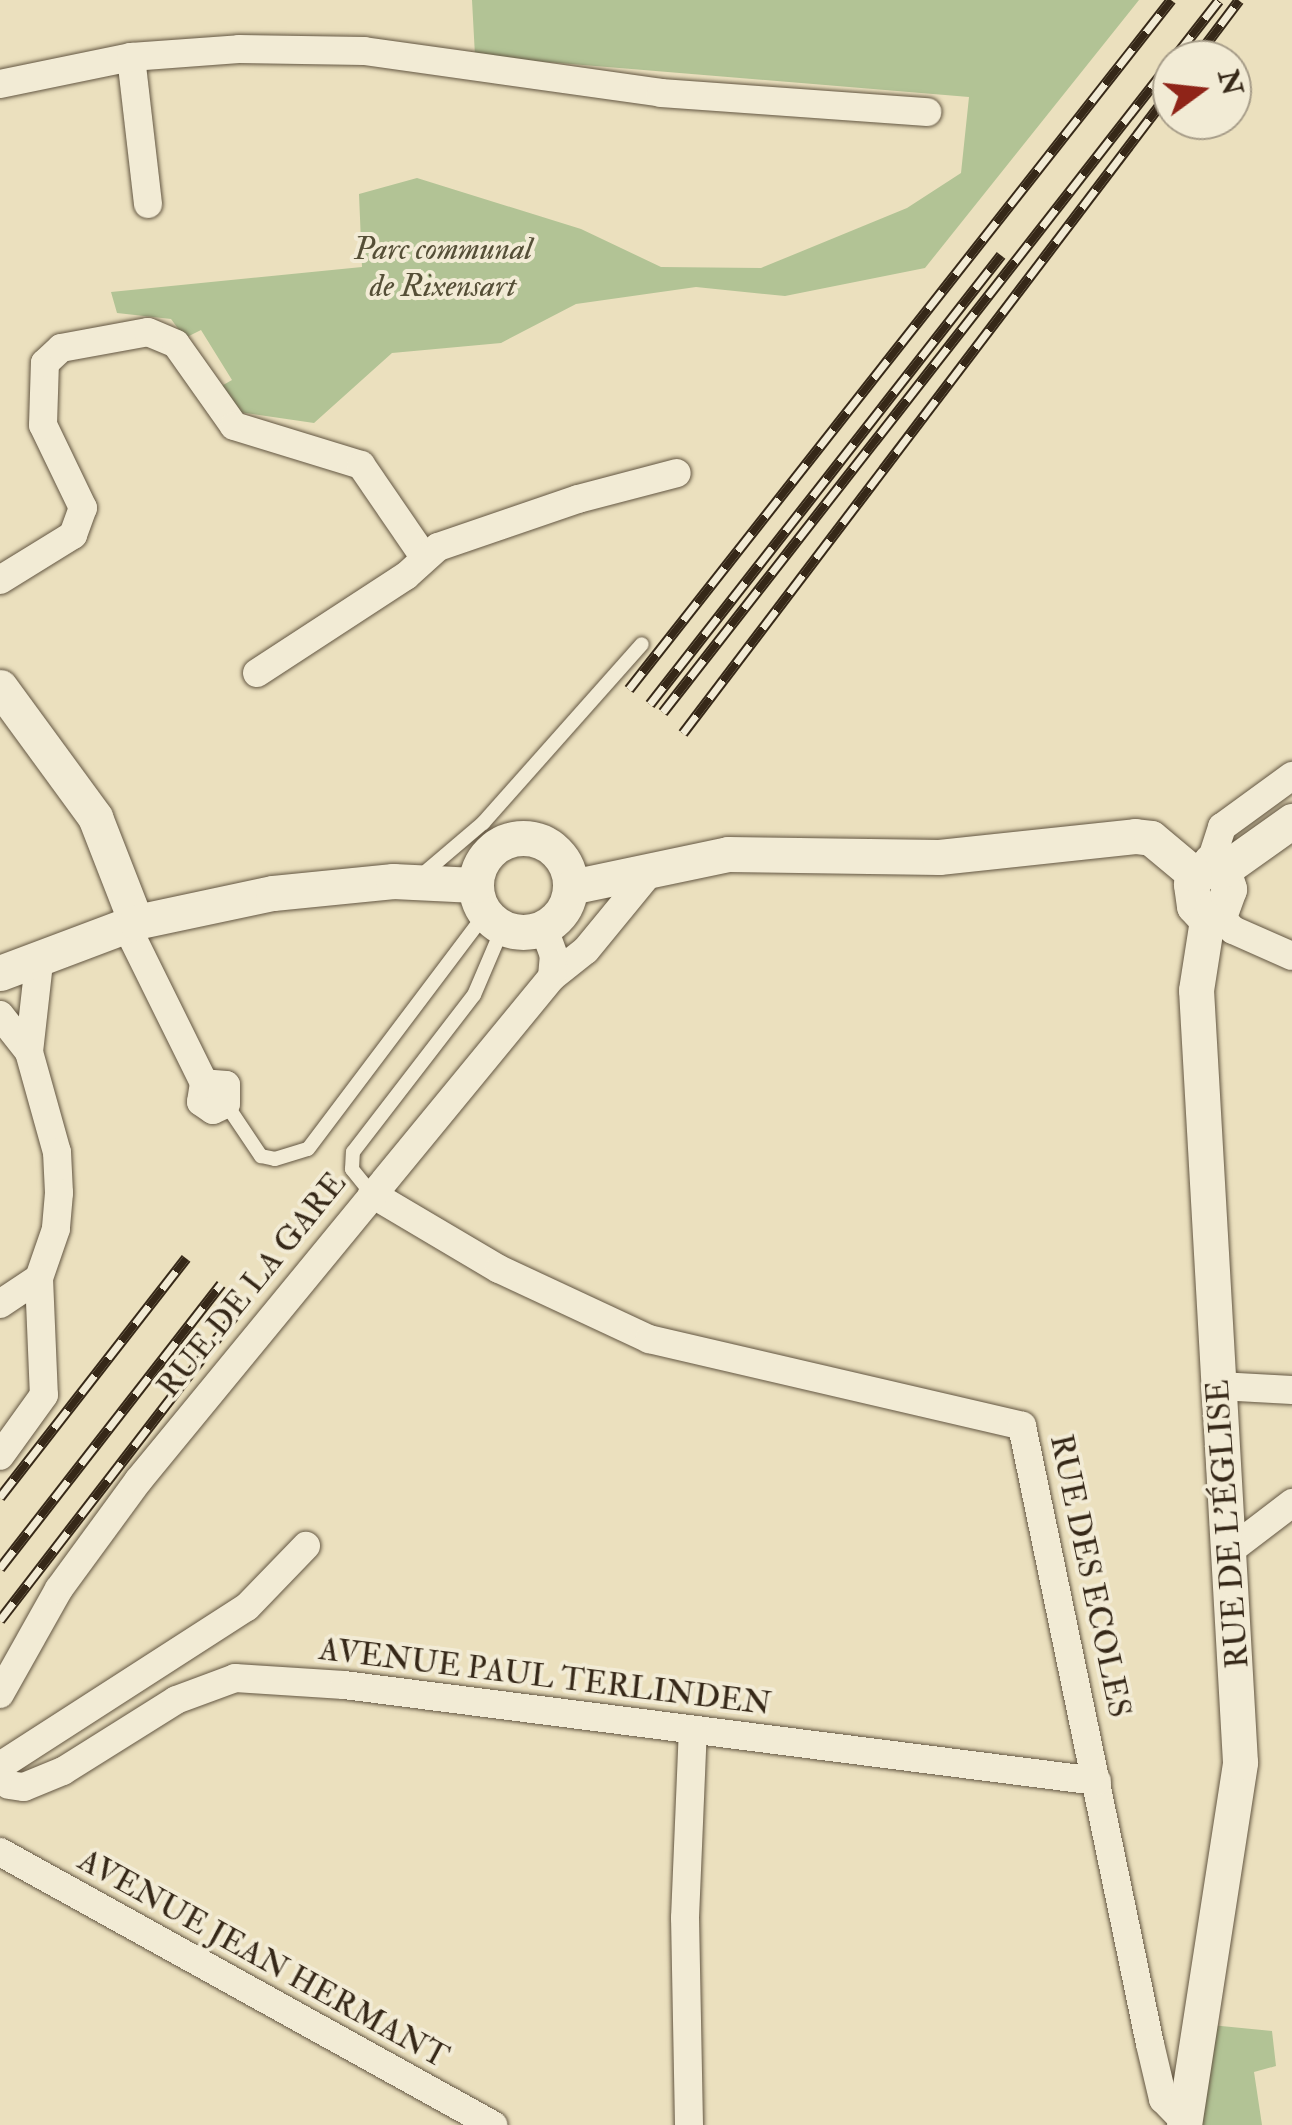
<!DOCTYPE html>
<meta charset="utf-8">
<style>
body{margin:0}
#map{position:relative;width:1292px;height:2125px;overflow:hidden;background:#ebe0be;font-family:"IM FELL Double Pica",serif}
div>[style]{position:absolute}
.green>*{inset:0;background:#b2c395}
.roads{filter:drop-shadow(0 0 2px #635642) drop-shadow(0 0 2px #635642)}
.service>*{height:14px;margin:-7px;padding:0 7px;transform-origin:7px;border-radius:7px;background:#f2ebd5}
.minor>*{height:28px;margin:-14px;padding:0 14px;transform-origin:14px;border-radius:14px;background:#f2ebd5}
.tertiary>*{height:35px;margin:-17.5px;padding:0 17.5px;transform-origin:17.5px;border-radius:17.5px;background:#f2ebd5}
.tertiary>.ring{margin:-17.5px;padding:0;box-sizing:content-box;background:none;border:35px solid #f2ebd5;border-radius:50%}
.rail>*{height:11px;margin-top:-5.5px;transform-origin:0;background:repeating-linear-gradient(90deg,#f2ebd5 0 22px,#362818 0 44px);box-sizing:border-box;border-block:2px solid #362818}
span{translate:-50% -50%;white-space:nowrap;text-align:center;line-height:1.15;-webkit-text-stroke:8px #f2ebd5;paint-order:stroke}
.park-label{font-size:32px;color:#554f37;font-style:italic}
.street-label{font-size:32px;color:#362818}
.north{position:absolute;left:1152px;top:40px;width:100px;height:100px;box-sizing:border-box;background:#f2ebd5;border:2px solid #a79d89;border-radius:50%;rotate:75deg;font-size:28px;font-weight:700;line-height:40px;text-align:center;color:#362818}
.north::after{content:'';display:block;margin:auto;width:35px;height:45px;background:#8f2418;clip-path:polygon(50% 0,100% 100%,50% 72%,0 100%)}
</style>
<div id="map">
<div class="green">
<div style="clip-path:polygon(472px 0,1139px 0,925px 268px,785px 296px,696px 287px,576px 304px,501px 343px,392px 353px,314px 423px,232px 411px,216px 389px,232px 380px,201px 330px,185px 338px,171px 319px,117px 313px,111px 292px,362px 267px,359px 194px,417px 178px,581px 229px,661px 267px,761px 268px,907px 208px,961px 173px,969px 97px,475px 56px)"></div>
<div style="clip-path:polygon(1211px 2025px,1272px 2031px,1276px 2066px,1254px 2072px,1262px 2125px,1196px 2125px)"></div>
</div>
<div class="roads">
<div class="service">
<div style="left:423px;top:874px;width:79px;rotate:-40.4deg"></div>
<div style="left:483px;top:823px;width:239px;rotate:-48.4deg"></div>
<div style="left:226px;top:1104px;width:63px;rotate:56.1deg"></div>
<div style="left:261px;top:1156px;width:14px;rotate:12deg"></div>
<div style="left:275px;top:1159px;width:34px;rotate:-17deg"></div>
<div style="left:308px;top:1149px;width:296px;rotate:-53deg"></div>
<div style="left:372px;top:1194px;width:32px;rotate:-129deg"></div>
<div style="left:352px;top:1169px;width:17px;rotate:-87deg"></div>
<div style="left:353px;top:1152px;width:198px;rotate:-52.4deg"></div>
<div style="left:474px;top:995px;width:74px;rotate:-66.9deg"></div>
</div>
<div class="minor">
<div style="left:131px;top:57px;width:148px;rotate:83.4deg"></div>
<div style="left:0;top:84px;width:134px;rotate:-11.6deg"></div>
<div style="left:131px;top:57px;width:108px;rotate:-4.2deg"></div>
<div style="left:239px;top:49px;width:125px;rotate:0.9deg"></div>
<div style="left:364px;top:51px;width:300px;rotate:8deg"></div>
<div style="left:661px;top:93px;width:267px;rotate:4.1deg"></div>
<div style="left:0;top:580px;width:86px;rotate:-31.7deg"></div>
<div style="left:73px;top:535px;width:29px;rotate:-70deg"></div>
<div style="left:83px;top:508px;width:92px;rotate:-115.7deg"></div>
<div style="left:43px;top:425px;width:62px;rotate:-88.2deg"></div>
<div style="left:45px;top:363px;width:22px;rotate:-43deg"></div>
<div style="left:61px;top:348px;width:88px;rotate:-10.4deg"></div>
<div style="left:148px;top:332px;width:30px;rotate:23deg"></div>
<div style="left:176px;top:344px;width:100px;rotate:54.7deg"></div>
<div style="left:234px;top:426px;width:133px;rotate:17.1deg"></div>
<div style="left:361px;top:465px;width:112px;rotate:55.6deg"></div>
<div style="left:257px;top:673px;width:178px;rotate:-33.1deg"></div>
<div style="left:406px;top:576px;width:43px;rotate:-42.2deg"></div>
<div style="left:438px;top:547px;width:148px;rotate:-18.9deg"></div>
<div style="left:578px;top:499px;width:102px;rotate:-14.7deg"></div>
<div style="left:1211px;top:861px;width:36px;rotate:-72deg"></div>
<div style="left:1222px;top:827px;width:87px;rotate:-36.1deg"></div>
<div style="left:1219px;top:916px;width:20px;rotate:45deg"></div>
<div style="left:1233px;top:930px;width:64px;rotate:23.8deg"></div>
<div style="left:128px;top:929px;width:172px;rotate:63.7deg"></div>
<div style="left:204px;top:1083px;width:19px;rotate:99deg"></div>
<div style="left:201px;top:1102px;width:14px;rotate:34deg"></div>
<div style="left:213px;top:1110px;width:14px;rotate:-25deg"></div>
<div style="left:226px;top:1104px;width:19px;rotate:-90deg"></div>
<div style="left:226px;top:1085px;width:22px;rotate:-175deg"></div>
<div style="left:552px;top:977px;width:43px;rotate:-38.5deg"></div>
<div style="left:586px;top:950px;width:101px;rotate:-50.6deg"></div>
<div style="left:0;top:1015px;width:47px;rotate:51.9deg"></div>
<div style="left:29px;top:1052px;width:104px;rotate:74.4deg"></div>
<div style="left:57px;top:1152px;width:41px;rotate:87.2deg"></div>
<div style="left:59px;top:1193px;width:36px;rotate:95deg"></div>
<div style="left:56px;top:1229px;width:52px;rotate:109.1deg"></div>
<div style="left:39px;top:1278px;width:117px;rotate:87.6deg"></div>
<div style="left:44px;top:1395px;width:75px;rotate:125.8deg"></div>
<div style="left:29px;top:1052px;width:90px;rotate:-83.6deg"></div>
<div style="left:372px;top:1194px;width:147px;rotate:30.6deg"></div>
<div style="left:499px;top:1269px;width:166px;rotate:25deg"></div>
<div style="left:649px;top:1339px;width:383px;rotate:13.1deg"></div>
<div style="left:1022px;top:1426px;width:631px;rotate:78.3deg"></div>
<div style="left:1150px;top:2044px;width:57px;rotate:76.7deg"></div>
<div style="left:1163px;top:2099px;width:30px;rotate:46deg"></div>
<div style="left:0;top:1304px;width:47px;rotate:-33.7deg"></div>
<div style="left:1219px;top:1386px;width:73px;rotate:3.1deg"></div>
<div style="left:1228px;top:1552px;width:81px;rotate:-37.4deg"></div>
<div style="left:0;top:1694px;width:120px;rotate:-60.7deg"></div>
<div style="left:59px;top:1589px;width:134px;rotate:-53.8deg"></div>
<div style="left:138px;top:1481px;width:652px;rotate:-50.6deg"></div>
<div style="left:552px;top:977px;width:21px;rotate:-85deg"></div>
<div style="left:554px;top:956px;width:29px;rotate:-110deg"></div>
<div style="left:3px;top:1764px;width:290px;rotate:-32.8deg"></div>
<div style="left:247px;top:1607px;width:85px;rotate:-46deg"></div>
<div style="left:9px;top:1785px;width:15px;rotate:8deg"></div>
<div style="left:24px;top:1787px;width:42px;rotate:-22.3deg"></div>
<div style="left:63px;top:1771px;width:133px;rotate:-32.1deg"></div>
<div style="left:176px;top:1700px;width:63px;rotate:-20.4deg"></div>
<div style="left:235px;top:1678px;width:109px;rotate:3.7deg"></div>
<div style="left:344px;top:1685px;width:759px;rotate:7.27deg"></div>
<div style="left:0;top:1852px;width:564px;rotate:28.98deg"></div>
<div style="left:689px;top:2125px;width:207px;rotate:-91.1deg"></div>
<div style="left:685px;top:1918px;width:187px;rotate:-87.6deg"></div>
</div>
<div class="tertiary">
<div style="left:0;top:687px;width:161px;rotate:53.8deg"></div>
<div style="left:95px;top:817px;width:113px;rotate:68.7deg"></div>
<div class="ring" style="left:476px;top:838px;width:59px;height:59px"></div>
<div style="left:1211px;top:861px;width:15px;rotate:37deg"></div>
<div style="left:1223px;top:870px;width:20px;rotate:72deg"></div>
<div style="left:1229px;top:889px;width:29px;rotate:110deg"></div>
<div style="left:1219px;top:916px;width:13px;rotate:162deg"></div>
<div style="left:1207px;top:920px;width:19px;rotate:-133deg"></div>
<div style="left:1194px;top:906px;width:22px;rotate:-98deg"></div>
<div style="left:1191px;top:884px;width:30px;rotate:-49deg"></div>
<div style="left:1223px;top:870px;width:85px;rotate:-35.4deg"></div>
<div style="left:571px;top:887px;width:160px;rotate:-11.9deg"></div>
<div style="left:728px;top:854px;width:211px;rotate:0.8deg"></div>
<div style="left:939px;top:857px;width:197px;rotate:-6.1deg"></div>
<div style="left:1135px;top:836px;width:16px;rotate:7deg"></div>
<div style="left:1151px;top:838px;width:56px;rotate:39.9deg"></div>
<div style="left:0;top:973px;width:145px;rotate:-20.6deg"></div>
<div style="left:136px;top:922px;width:140px;rotate:-12deg"></div>
<div style="left:273px;top:893px;width:121px;rotate:-5.7deg"></div>
<div style="left:393px;top:881px;width:82px;rotate:2.8deg"></div>
<div style="left:1184px;top:2125px;width:367px;rotate:-81.2deg"></div>
<div style="left:1240px;top:1762px;width:773px;rotate:-93.26deg"></div>
<div style="left:1196px;top:990px;width:71px;rotate:-81.1deg"></div>
</div>
</div>
<div class="rail">
<div style="left:1194px;top:60px;width:75px;rotate:-53.1deg"></div>
<div style="left:629px;top:689px;width:877px;rotate:-51.81deg"></div>
<div style="left:650px;top:704px;width:570px;rotate:-51.98deg"></div>
<div style="left:663px;top:712px;width:903px;rotate:-52.01deg"></div>
<div style="left:683px;top:733px;width:809px;rotate:-52.79deg"></div>
<div style="left:0;top:1497px;width:303px;rotate:-52.1deg"></div>
<div style="left:0;top:1568px;width:360px;rotate:-52.1deg"></div>
<div style="left:0;top:1620px;width:400px;rotate:-52.4deg"></div>
</div>
<div class="park-label">
<span style="left:443px;top:268px">Parc communal<br>de Rixensart</span>
</div>
<div class="street-label">
<span style="left:252px;top:1285px;rotate:-51deg">RUE DE LA GARE</span>
<span style="left:1228px;top:1524px;rotate:-94deg">RUE DE L'ÉGLISE</span>
<span style="left:1090px;top:1576px;rotate:78deg">RUE DES ECOLES</span>
<span style="left:545px;top:1677px;rotate:7deg">AVENUE PAUL TERLINDEN</span>
<span style="left:263px;top:1959px;rotate:29deg">AVENUE JEAN HERMANT</span>
</div>
<div class="north">N</div>
</div>
